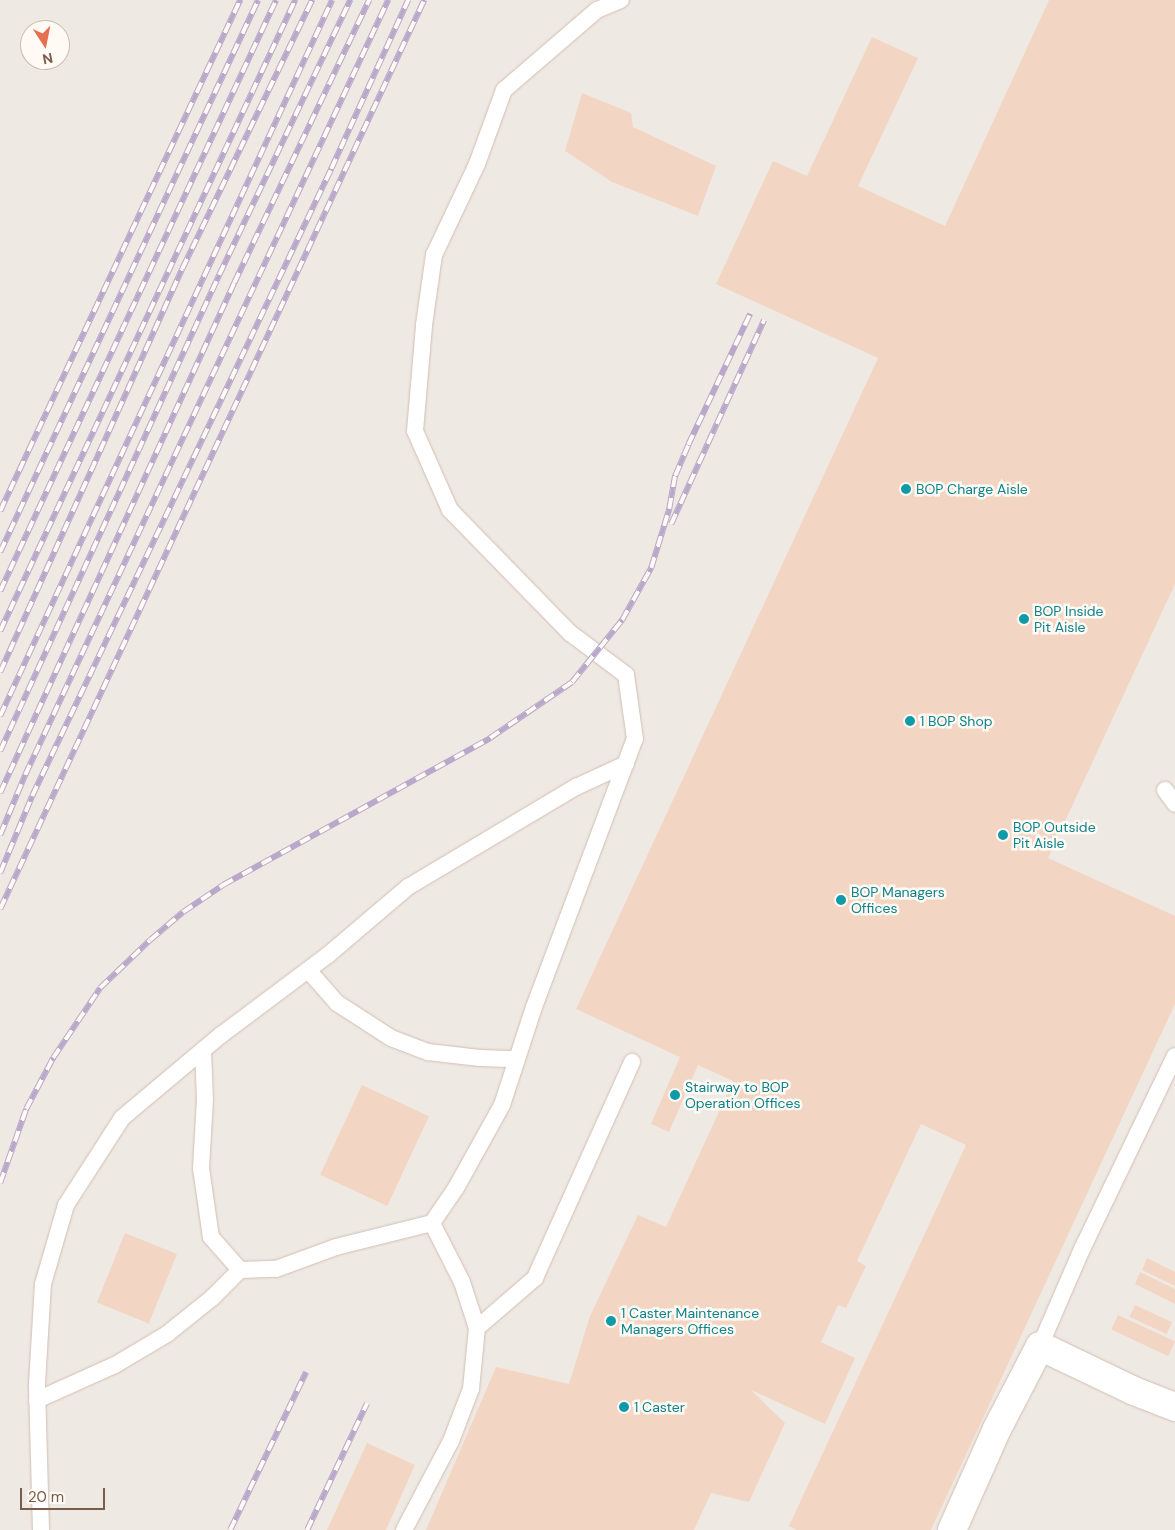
<!DOCTYPE html>
<style>
body{margin:0}
#map{position:relative;width:1175px;height:1530px;overflow:hidden;background:#fdf6ec;font-family:"DM Sans",sans-serif}
div>[style]{position:absolute}
.industrial>*{inset:0;background:#efe9e4}
.building>*{inset:0;background:#f3d5c3;transform-origin:0 0}
.roads{filter:drop-shadow(0 0 1px #d1beb0) drop-shadow(0 0 1px #d1beb0)}
.lane>*{height:16px;margin:-8px;padding:0 8px;transform-origin:8px;border-radius:8px;background:#fff}
.street>*{height:28px;margin:-14px;padding:0 14px;transform-origin:14px;border-radius:14px;background:#fff}
.rail>*{height:5.5px;margin-top:-2.75px;transform-origin:0;background:repeating-linear-gradient(90deg,#fffaf3 0 11px,#b9a8c9 0 22px);box-sizing:border-box;border-block:1px solid #b9a8c9}
.dots>*{width:14px;height:14px;translate:-50% -50%;box-sizing:border-box;border:2px solid #fffaf3;border-radius:50%}
span{translate:-50% -50%;white-space:nowrap;text-align:center;line-height:1.15;-webkit-text-stroke:5px #fffaf3;paint-order:stroke}
.culture-label{font-size:14px;color:#0d838f}
.left{translate:0 -50%;text-align:left}
.north{position:absolute;left:20px;top:20px;width:50px;height:50px;box-sizing:border-box;background:#fffaf3;border:1px solid #cabbb1;border-radius:50%;rotate:169deg;font-size:14px;font-weight:700;line-height:20px;text-align:center;color:#7a5c4d}
.north::after{content:'';display:block;margin:auto;width:18px;height:22px;background:#e76f51;clip-path:polygon(50% 0,100% 100%,50% 72%,0 100%)}
.scale{position:absolute;left:20px;top:1488px;width:85px;height:22px;box-sizing:border-box;border:2px solid #7a5c4d;border-top:0;padding-left:6px;font-size:15px;line-height:18px;white-space:nowrap;color:#7a5c4d;-webkit-text-stroke:4px #fffaf3;paint-order:stroke}
</style>
<div id="map">
<div class="industrial">
<div style="clip-path:polygon(evenodd,0 0,1175px 0,1175px 1530px,0 1530px,0 0,30px 30px,60px 30px,60px 60px,30px 60px,30px 30px)"></div>
</div>
<div class="building">
<div style="clip-path:polygon(1049px 0,1175px 0,1175px 584px,1048px 858px,1175px 916px,1175px 1004px,931px 1530px,797px 1530px,789px 1526px,966px 1145px,921px 1124px,857px 1261px,866px 1266px,846px 1308px,838px 1305px,821px 1342px,855px 1358px,825px 1424px,751px 1390px,785px 1423px,749px 1502px,711px 1493px,694px 1530px,426px 1530px,496px 1367px,569px 1384px,590px 1316px,638px 1215px,666px 1227px,733px 1081px,698px 1065px,669px 1132px,651px 1124px,680px 1057px,576px 1009px,878px 358px,716px 284px,773px 161px,807px 176px,872px 37px,918px 58px,858px 186px,945px 226px)"></div>
<div style="clip-path:polygon(582px 93px,631px 113px,633px 127px,716px 166px,698px 216px,612px 182px,565px 151px)"></div>
<div style="left:362px;top:1085px;width:74px;height:99px;rotate:25deg"></div>
<div style="left:125px;top:1233px;width:56px;height:75px;rotate:22deg"></div>
<div style="clip-path:polygon(1147px 1258px,1175px 1272px,1175px 1286px,1142px 1270px)"></div>
<div style="clip-path:polygon(1140px 1272px,1175px 1289px,1175px 1304px,1135px 1284px)"></div>
<div style="left:1135px;top:1305px;width:41px;height:13px;rotate:25deg"></div>
<div style="left:1118px;top:1315px;width:63px;height:16px;rotate:25deg"></div>
<div style="clip-path:polygon(367px 1443px,415px 1465px,386px 1530px,327px 1530px)"></div>
</div>
<div class="roads">
<div class="lane">
<div style="left:1165px;top:790px;width:17px;rotate:54deg"></div>
<div style="left:308px;top:970px;width:44px;rotate:48.7deg"></div>
<div style="left:337px;top:1003px;width:64px;rotate:32.9deg"></div>
<div style="left:391px;top:1038px;width:40px;rotate:21deg"></div>
<div style="left:428px;top:1052px;width:52px;rotate:6.6deg"></div>
<div style="left:480px;top:1058px;width:37px;rotate:2deg"></div>
<div style="left:203px;top:1050px;width:49px;rotate:87.7deg"></div>
<div style="left:205px;top:1099px;width:69px;rotate:93.3deg"></div>
<div style="left:201px;top:1168px;width:70px;rotate:81.8deg"></div>
<div style="left:211px;top:1237px;width:44px;rotate:48.7deg"></div>
<div style="left:240px;top:1270px;width:36px;rotate:-2deg"></div>
<div style="left:276px;top:1269px;width:64px;rotate:-20.1deg"></div>
<div style="left:336px;top:1247px;width:99px;rotate:-14deg"></div>
<div style="left:477px;top:1328px;width:77px;rotate:-40.8deg"></div>
<div style="left:535px;top:1278px;width:237px;rotate:-65.8deg"></div>
<div style="left:1040px;top:1346px;width:106px;rotate:-66.6deg"></div>
<div style="left:1082px;top:1249px;width:214px;rotate:-64.3deg"></div>
<div style="left:37px;top:1400px;width:85px;rotate:-24.2deg"></div>
<div style="left:115px;top:1365px;width:61px;rotate:-30.8deg"></div>
<div style="left:167px;top:1334px;width:58px;rotate:-38.7deg"></div>
<div style="left:212px;top:1298px;width:40px;rotate:-45deg"></div>
<div style="left:41px;top:1530px;width:146px;rotate:-91.6deg"></div>
<div style="left:37px;top:1384px;width:100px;rotate:-86.6deg"></div>
<div style="left:43px;top:1284px;width:82px;rotate:-73.8deg"></div>
<div style="left:66px;top:1205px;width:103px;rotate:-57.2deg"></div>
<div style="left:122px;top:1118px;width:129px;rotate:-40deg"></div>
<div style="left:221px;top:1035px;width:134px;rotate:-36.8deg"></div>
<div style="left:328px;top:955px;width:105px;rotate:-40.4deg"></div>
<div style="left:408px;top:887px;width:196px;rotate:-30.8deg"></div>
<div style="left:576px;top:787px;width:55px;rotate:-24.7deg"></div>
<div style="left:404px;top:1530px;width:101px;rotate:-62.2deg"></div>
<div style="left:451px;top:1441px;width:56px;rotate:-69deg"></div>
<div style="left:471px;top:1389px;width:61px;rotate:-84.4deg"></div>
<div style="left:477px;top:1328px;width:48px;rotate:-108.1deg"></div>
<div style="left:462px;top:1282px;width:66px;rotate:-117deg"></div>
<div style="left:432px;top:1223px;width:42px;rotate:-55.6deg"></div>
<div style="left:456px;top:1188px;width:95px;rotate:-61deg"></div>
<div style="left:502px;top:1105px;width:103px;rotate:-71.9deg"></div>
<div style="left:534px;top:1007px;width:286px;rotate:-69.4deg"></div>
<div style="left:635px;top:739px;width:65px;rotate:-98deg"></div>
<div style="left:626px;top:675px;width:70px;rotate:-143.1deg"></div>
<div style="left:570px;top:633px;width:172px;rotate:-134.3deg"></div>
<div style="left:450px;top:510px;width:86px;rotate:-113.9deg"></div>
<div style="left:415px;top:431px;width:106px;rotate:-85.1deg"></div>
<div style="left:424px;top:325px;width:71px;rotate:-81.9deg"></div>
<div style="left:434px;top:255px;width:101px;rotate:-64.7deg"></div>
<div style="left:477px;top:164px;width:79px;rotate:-70deg"></div>
<div style="left:504px;top:90px;width:123px;rotate:-40.7deg"></div>
<div style="left:597px;top:10px;width:26px;rotate:-23deg"></div>
</div>
<div class="street">
<div style="left:952px;top:1530px;width:111px;rotate:-66deg"></div>
<div style="left:997px;top:1429px;width:93px;rotate:-62.6deg"></div>
<div style="left:1040px;top:1346px;width:104px;rotate:25.6deg"></div>
<div style="left:1134px;top:1391px;width:44px;rotate:21.3deg"></div>
</div>
</div>
<div class="rail">
<div style="left:0;top:511px;width:565px;rotate:-64.84deg"></div>
<div style="left:671px;top:524px;width:224px;rotate:-65.5deg"></div>
<div style="left:0;top:552px;width:609px;rotate:-64.95deg"></div>
<div style="left:0;top:591px;width:652px;rotate:-64.97deg"></div>
<div style="left:0;top:631px;width:697px;rotate:-64.94deg"></div>
<div style="left:0;top:672px;width:442px;rotate:-65.7deg"></div>
<div style="left:182px;top:269px;width:299px;rotate:-64.2deg"></div>
<div style="left:0;top:716px;width:789px;rotate:-65.12deg"></div>
<div style="left:0;top:751px;width:524px;rotate:-65.29deg"></div>
<div style="left:219px;top:275px;width:305px;rotate:-64.5deg"></div>
<div style="left:0;top:793px;width:561px;rotate:-65.35deg"></div>
<div style="left:234px;top:283px;width:314px;rotate:-64.5deg"></div>
<div style="left:0;top:835px;width:65px;rotate:-67.4deg"></div>
<div style="left:25px;top:775px;width:856px;rotate:-64.9deg"></div>
<div style="left:0;top:873px;width:83px;rotate:-67.4deg"></div>
<div style="left:32px;top:796px;width:695px;rotate:-64.5deg"></div>
<div style="left:331px;top:169px;width:186px;rotate:-65.5deg"></div>
<div style="left:0;top:909px;width:1003px;rotate:-64.99deg"></div>
<div style="left:0;top:1183px;width:78px;rotate:-70.6deg"></div>
<div style="left:26px;top:1109px;width:58px;rotate:-62.1deg"></div>
<div style="left:53px;top:1058px;width:84px;rotate:-56.1deg"></div>
<div style="left:100px;top:988px;width:69px;rotate:-43.8deg"></div>
<div style="left:150px;top:940px;width:43px;rotate:-40.3deg"></div>
<div style="left:183px;top:912px;width:48px;rotate:-34deg"></div>
<div style="left:223px;top:885px;width:305px;rotate:-28.8deg"></div>
<div style="left:490px;top:738px;width:99px;rotate:-34.3deg"></div>
<div style="left:572px;top:682px;width:80px;rotate:-51.1deg"></div>
<div style="left:622px;top:620px;width:60px;rotate:-60.9deg"></div>
<div style="left:651px;top:568px;width:62px;rotate:-73deg"></div>
<div style="left:669px;top:509px;width:34px;rotate:-80deg"></div>
<div style="left:675px;top:476px;width:34px;rotate:-67deg"></div>
<div style="left:688px;top:445px;width:145px;rotate:-64.7deg"></div>
<div style="left:230px;top:1530px;width:175px;rotate:-64.3deg"></div>
<div style="left:307px;top:1530px;width:140px;rotate:-64.7deg"></div>
</div>
<div class="dots">
<div style="left:906px;top:489px;background:#0f9aa8"></div>
<div style="left:1024px;top:619px;background:#0f9aa8"></div>
<div style="left:910px;top:721px;background:#0f9aa8"></div>
<div style="left:1003px;top:835px;background:#0f9aa8"></div>
<div style="left:841px;top:900px;background:#0f9aa8"></div>
<div style="left:675px;top:1095px;background:#0f9aa8"></div>
<div style="left:611px;top:1321px;background:#0f9aa8"></div>
<div style="left:624px;top:1407px;background:#0f9aa8"></div>
</div>
<div class="culture-label">
<span class="left" style="left:916px;top:489px">BOP Charge Aisle</span>
<span class="left" style="left:1034px;top:619px">BOP Inside<br>Pit Aisle</span>
<span class="left" style="left:920px;top:721px">1 BOP Shop</span>
<span class="left" style="left:1013px;top:835px">BOP Outside<br>Pit Aisle</span>
<span class="left" style="left:851px;top:900px">BOP Managers<br>Offices</span>
<span class="left" style="left:685px;top:1095px">Stairway to BOP<br>Operation Offices</span>
<span class="left" style="left:621px;top:1321px">1 Caster Maintenance<br>Managers Offices</span>
<span class="left" style="left:634px;top:1407px">1 Caster</span>
</div>
<div class="north">N</div>
<div class="scale">20 m</div>
</div>
